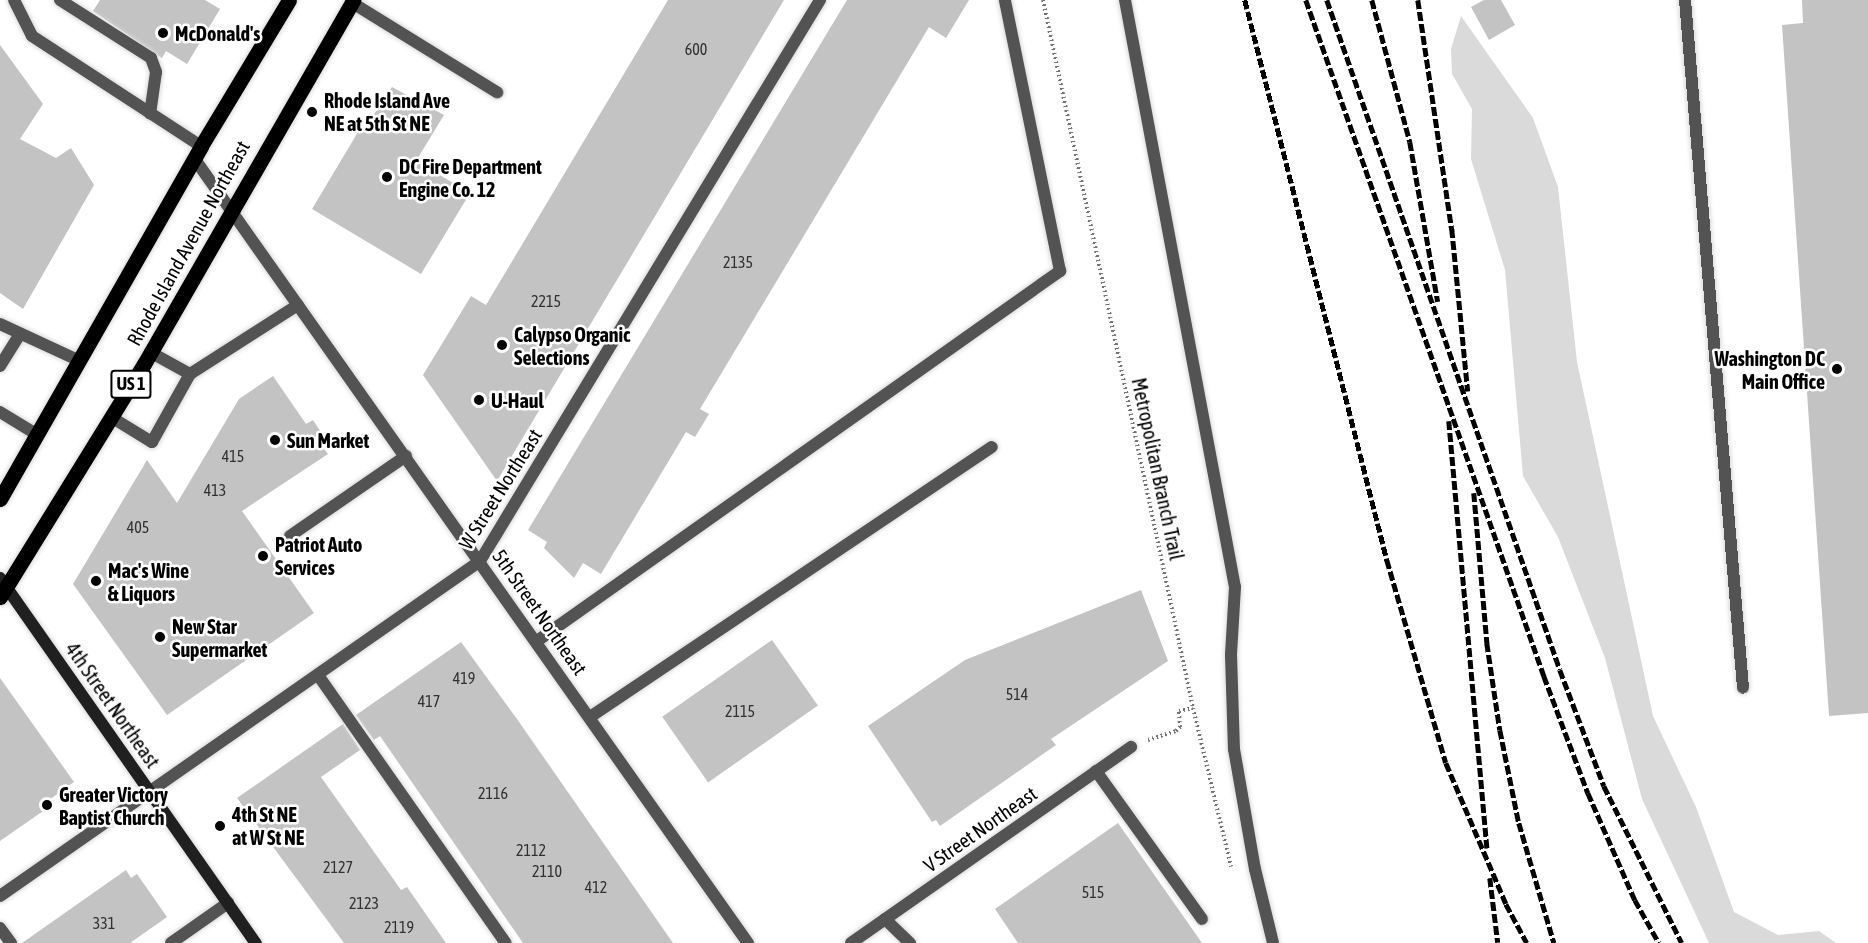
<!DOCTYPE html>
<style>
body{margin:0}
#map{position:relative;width:1868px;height:943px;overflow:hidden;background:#fff;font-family:"Asap Condensed",sans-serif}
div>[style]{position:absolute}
.green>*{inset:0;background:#dadada}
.building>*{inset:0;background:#c3c3c3;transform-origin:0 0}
.path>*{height:4px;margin-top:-2px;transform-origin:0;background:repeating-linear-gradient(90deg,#757575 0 1.5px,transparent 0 4.5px)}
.roads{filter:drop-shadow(0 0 2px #dbdbdb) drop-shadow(0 0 2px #dbdbdb)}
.lane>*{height:12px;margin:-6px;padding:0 6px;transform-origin:6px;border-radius:6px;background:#535353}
.street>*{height:12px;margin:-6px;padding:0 6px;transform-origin:6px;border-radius:6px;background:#535353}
.secondary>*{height:12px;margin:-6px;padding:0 6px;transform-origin:6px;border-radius:6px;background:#202020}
.primary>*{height:15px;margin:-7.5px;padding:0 7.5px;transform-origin:7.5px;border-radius:7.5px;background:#000}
.rail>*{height:4.5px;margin-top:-2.25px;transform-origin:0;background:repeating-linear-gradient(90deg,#000 0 9px,transparent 0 12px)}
.dots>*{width:16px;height:16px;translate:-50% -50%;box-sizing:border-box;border:3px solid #fff;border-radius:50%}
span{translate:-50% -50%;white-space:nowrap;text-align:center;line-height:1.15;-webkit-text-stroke:5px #fff;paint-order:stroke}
.number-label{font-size:16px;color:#313131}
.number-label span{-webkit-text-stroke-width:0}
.shield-label span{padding:2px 4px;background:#fff;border:2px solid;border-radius:4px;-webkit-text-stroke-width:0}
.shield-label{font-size:18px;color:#000;font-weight:700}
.poi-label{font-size:20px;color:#000;font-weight:700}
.left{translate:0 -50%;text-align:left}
.right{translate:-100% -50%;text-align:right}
.street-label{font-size:20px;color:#000}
</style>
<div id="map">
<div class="green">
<div style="clip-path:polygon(1461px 16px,1533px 118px,1558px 187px,1577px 362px,1653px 716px,1696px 807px,1734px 912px,1778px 935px,1819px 931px,1836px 943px,1709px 943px,1642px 799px,1605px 658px,1558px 537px,1523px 476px,1505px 270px,1471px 159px,1472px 109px,1452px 74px,1451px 49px)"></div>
</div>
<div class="building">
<div style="clip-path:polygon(100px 0,205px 0,220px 9px,187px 64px,166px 51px,162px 58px,93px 11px)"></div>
<div style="clip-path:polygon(668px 0,784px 0,497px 481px,423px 375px,471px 296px,486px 305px)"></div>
<div style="clip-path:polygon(847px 0,969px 0,946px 38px,929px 27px,700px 409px,709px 414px,695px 437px,686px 432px,601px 574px,583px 563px,574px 578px,544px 548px,547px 542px,528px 530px)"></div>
<div style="clip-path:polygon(1484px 0,1501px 0,1515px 25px,1489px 40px,1471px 7px)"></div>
<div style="clip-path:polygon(1802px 0,1868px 0,1868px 713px,1829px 716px,1782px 25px,1803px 23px)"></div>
<div style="clip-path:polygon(0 45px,43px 104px,20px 139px,56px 158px,71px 148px,94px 185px,23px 309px,0 293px)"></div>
<div style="clip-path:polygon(392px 87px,444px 115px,416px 161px,470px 193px,421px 274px,312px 209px,361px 127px,364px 129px)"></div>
<div style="clip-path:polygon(273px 376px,306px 424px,313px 420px,326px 440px,320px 444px,328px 454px,242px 511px,314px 613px,167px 715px,73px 584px,147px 460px,177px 503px,239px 399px)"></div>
<div style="clip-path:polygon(1141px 590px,1168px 661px,1051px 739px,1056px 745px,940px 826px,936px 820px,932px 822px,868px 726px,965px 660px)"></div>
<div style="left:772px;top:640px;width:80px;height:134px;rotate:55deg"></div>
<div style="clip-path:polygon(461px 642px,517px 719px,673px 943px,523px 943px,380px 736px,374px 740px,356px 715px)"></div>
<div style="clip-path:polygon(0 678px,74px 782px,42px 805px,46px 809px,0 841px)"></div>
<div style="clip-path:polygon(343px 724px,360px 750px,321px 777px,401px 890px,407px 887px,446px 943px,344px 943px,237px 798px)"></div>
<div style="clip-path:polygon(1118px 823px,1202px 943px,1018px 943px,995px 909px)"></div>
<div style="clip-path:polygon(126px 870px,131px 878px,137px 874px,167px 917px,130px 943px,22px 943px)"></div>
</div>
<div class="path">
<div style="left:1043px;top:0;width:724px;rotate:78.04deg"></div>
<div style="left:1193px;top:708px;width:163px;rotate:76.5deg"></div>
<div style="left:1148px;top:740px;width:29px;rotate:-18deg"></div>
<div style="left:1176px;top:731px;width:6px;rotate:-45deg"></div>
<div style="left:1180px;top:727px;width:16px;rotate:-94deg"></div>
<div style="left:1179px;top:711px;width:14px;rotate:-12deg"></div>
</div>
<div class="roads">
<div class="lane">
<div style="left:14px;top:0;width:40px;rotate:63.4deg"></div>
<div style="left:32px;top:36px;width:202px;rotate:33.1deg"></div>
<div style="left:60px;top:0;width:108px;rotate:32.5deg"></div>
<div style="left:151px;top:58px;width:15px;rotate:70deg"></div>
<div style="left:156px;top:72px;width:42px;rotate:98.1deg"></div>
<div style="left:1125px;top:0;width:597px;rotate:79.39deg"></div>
<div style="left:1235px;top:587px;width:68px;rotate:93.4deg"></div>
<div style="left:1231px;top:655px;width:94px;rotate:88.2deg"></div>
<div style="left:1234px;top:749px;width:122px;rotate:80.1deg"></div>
<div style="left:1255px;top:869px;width:76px;rotate:76.3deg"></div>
<div style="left:1685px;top:0;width:690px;rotate:85.18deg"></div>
<div style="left:351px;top:2px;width:172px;rotate:31.7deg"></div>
<div style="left:0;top:324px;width:86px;rotate:24.8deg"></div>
<div style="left:150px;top:352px;width:46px;rotate:28.8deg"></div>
<div style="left:0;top:366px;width:38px;rotate:-58deg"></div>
<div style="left:0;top:412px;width:42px;rotate:31.4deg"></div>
<div style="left:111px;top:417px;width:48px;rotate:31.4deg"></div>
<div style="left:152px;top:442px;width:78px;rotate:-60.8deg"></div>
<div style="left:190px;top:374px;width:128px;rotate:-32.6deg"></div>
<div style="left:290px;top:536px;width:141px;rotate:-34.6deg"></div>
<div style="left:537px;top:641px;width:641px;rotate:-35.28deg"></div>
<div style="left:1060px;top:271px;width:277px;rotate:-101.5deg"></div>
<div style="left:318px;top:675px;width:327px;rotate:55deg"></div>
<div style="left:590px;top:717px;width:484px;rotate:-33.9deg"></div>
<div style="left:1096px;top:771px;width:182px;rotate:54.4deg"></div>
<div style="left:885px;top:919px;width:35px;rotate:44deg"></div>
<div style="left:0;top:928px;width:19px;rotate:54deg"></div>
<div style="left:171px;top:943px;width:70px;rotate:-35.1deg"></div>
</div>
<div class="street">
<div style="left:194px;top:158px;width:961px;rotate:54.79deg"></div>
<div style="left:0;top:896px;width:585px;rotate:-34.91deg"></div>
<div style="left:480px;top:561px;width:656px;rotate:-58.78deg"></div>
<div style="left:851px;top:943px;width:342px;rotate:-35deg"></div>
</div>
<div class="secondary">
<div style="left:0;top:578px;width:446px;rotate:55deg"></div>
</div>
<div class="primary">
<div style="left:0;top:499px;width:406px;rotate:-60.3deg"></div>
<div style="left:201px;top:146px;width:170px;rotate:-58.9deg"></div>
<div style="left:0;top:597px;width:274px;rotate:-58.3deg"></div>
<div style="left:144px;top:364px;width:420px;rotate:-60.1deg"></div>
</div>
</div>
<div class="rail">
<div style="left:1245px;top:0;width:578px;rotate:75.77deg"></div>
<div style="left:1387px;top:560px;width:211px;rotate:73.8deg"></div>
<div style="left:1446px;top:763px;width:153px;rotate:66.9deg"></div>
<div style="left:1506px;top:904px;width:44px;rotate:61.7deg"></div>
<div style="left:1306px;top:0;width:717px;rotate:70.6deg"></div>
<div style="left:1544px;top:676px;width:125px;rotate:69.4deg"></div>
<div style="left:1588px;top:793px;width:117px;rotate:66.3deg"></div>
<div style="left:1635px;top:900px;width:49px;rotate:60.8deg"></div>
<div style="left:1327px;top:0;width:709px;rotate:70.82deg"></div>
<div style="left:1560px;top:670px;width:124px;rotate:69.2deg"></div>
<div style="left:1604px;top:786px;width:175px;rotate:63.6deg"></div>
<div style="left:1372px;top:0;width:147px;rotate:75deg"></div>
<div style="left:1410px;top:142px;width:162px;rotate:80.1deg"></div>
<div style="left:1418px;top:0;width:232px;rotate:81.6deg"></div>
<div style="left:1452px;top:229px;width:163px;rotate:84.4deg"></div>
<div style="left:1449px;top:421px;width:429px;rotate:84.9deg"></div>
<div style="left:1474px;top:493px;width:151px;rotate:85deg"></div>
<div style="left:1487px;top:643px;width:88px;rotate:81.5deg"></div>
<div style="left:1500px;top:730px;width:95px;rotate:78.5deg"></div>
<div style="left:1519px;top:823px;width:125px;rotate:73.7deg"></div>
<div style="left:1490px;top:878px;width:65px;rotate:83deg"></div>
</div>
<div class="dots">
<div style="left:163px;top:33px;background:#000"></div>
<div style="left:312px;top:112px;background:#000"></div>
<div style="left:387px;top:177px;background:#000"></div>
<div style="left:502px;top:345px;background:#000"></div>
<div style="left:1837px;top:369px;background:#000"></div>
<div style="left:479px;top:400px;background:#000"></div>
<div style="left:275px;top:440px;background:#000"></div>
<div style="left:263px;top:556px;background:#000"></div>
<div style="left:96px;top:581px;background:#000"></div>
<div style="left:160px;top:637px;background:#000"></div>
<div style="left:47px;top:805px;background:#000"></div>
<div style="left:220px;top:826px;background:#000"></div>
</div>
<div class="number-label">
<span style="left:696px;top:49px">600</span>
<span style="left:738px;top:262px">2135</span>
<span style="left:546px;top:301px">2215</span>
<span style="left:233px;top:456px">415</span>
<span style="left:215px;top:490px">413</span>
<span style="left:138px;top:527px">405</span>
<span style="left:464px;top:678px">419</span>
<span style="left:1017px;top:694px">514</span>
<span style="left:429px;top:701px">417</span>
<span style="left:740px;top:711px">2115</span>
<span style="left:493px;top:793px">2116</span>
<span style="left:531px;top:850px">2112</span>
<span style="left:338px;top:867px">2127</span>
<span style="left:547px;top:871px">2110</span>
<span style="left:596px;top:887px">412</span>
<span style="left:1093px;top:892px">515</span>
<span style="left:364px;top:903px">2123</span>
<span style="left:104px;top:923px">331</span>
<span style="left:399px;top:927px">2119</span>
</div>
<div class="shield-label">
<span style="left:131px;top:384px">US 1</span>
</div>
<div class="poi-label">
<span class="left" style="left:175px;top:33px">McDonald's</span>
<span class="left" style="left:324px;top:112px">Rhode Island Ave<br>NE at 5th St NE</span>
<span class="left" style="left:399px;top:178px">DC Fire Department<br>Engine Co. 12</span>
<span class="left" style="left:514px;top:346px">Calypso Organic<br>Selections</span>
<span class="right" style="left:1825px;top:370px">Washington DC<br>Main Office</span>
<span class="left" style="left:491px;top:400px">U-Haul</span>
<span class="left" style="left:287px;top:440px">Sun Market</span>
<span class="left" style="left:275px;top:556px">Patriot Auto<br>Services</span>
<span class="left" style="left:108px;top:582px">Mac's Wine<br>&amp; Liquors</span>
<span class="left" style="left:172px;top:638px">New Star<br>Supermarket</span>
<span class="left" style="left:59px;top:806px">Greater Victory<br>Baptist Church</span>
<span class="left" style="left:232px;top:826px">4th St NE<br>at W St NE</span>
</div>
<div class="street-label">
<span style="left:188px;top:243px;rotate:-61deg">Rhode Island Avenue Northeast</span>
<span style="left:1158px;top:469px;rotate:78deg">Metropolitan Branch Trail</span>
<span style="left:500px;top:489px;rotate:-58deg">W Street Northeast</span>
<span style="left:540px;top:612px;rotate:55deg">5th Street Northeast</span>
<span style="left:113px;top:705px;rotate:55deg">4th Street Northeast</span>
<span style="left:980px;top:829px;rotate:-35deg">V Street Northeast</span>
</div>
</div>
